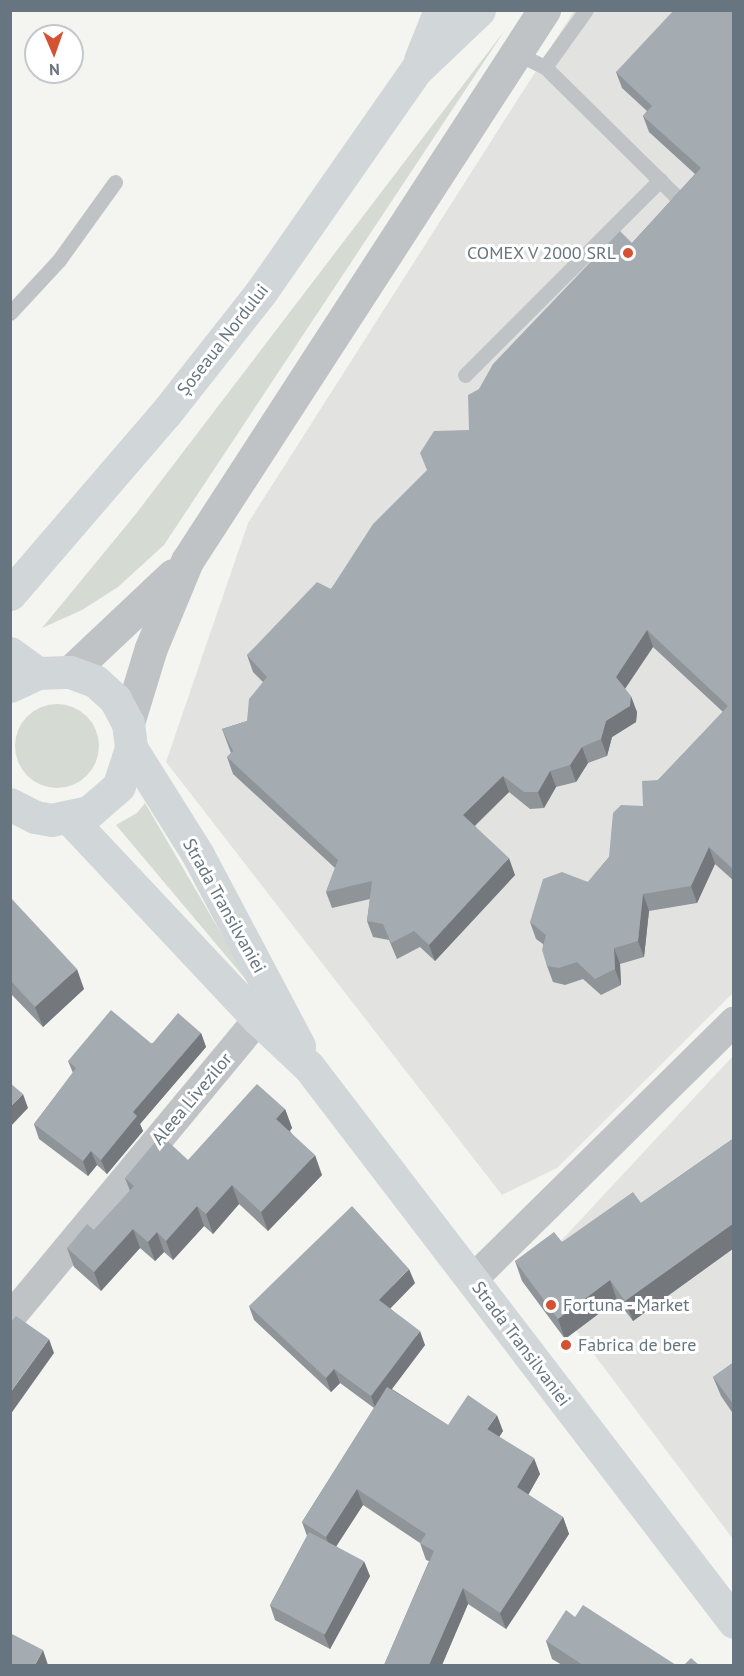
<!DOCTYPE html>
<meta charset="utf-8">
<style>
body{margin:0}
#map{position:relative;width:744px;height:1676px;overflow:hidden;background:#f4f4f1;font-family:"PT Sans",sans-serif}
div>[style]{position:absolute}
.built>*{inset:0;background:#e2e3e1}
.green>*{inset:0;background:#d5dbd2}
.round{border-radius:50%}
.service>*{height:15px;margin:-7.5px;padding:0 7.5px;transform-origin:7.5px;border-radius:7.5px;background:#c0c3c6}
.minor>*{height:30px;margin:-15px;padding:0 15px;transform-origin:15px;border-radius:15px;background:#c0c3c6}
.tertiary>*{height:33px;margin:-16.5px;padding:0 16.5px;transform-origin:16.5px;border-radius:16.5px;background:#c0c3c6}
.primary>*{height:33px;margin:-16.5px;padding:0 16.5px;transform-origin:16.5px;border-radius:16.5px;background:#d1d6d9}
.wall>*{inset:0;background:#8e9498}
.shaded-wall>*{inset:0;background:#74787c}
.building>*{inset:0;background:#a5acb1;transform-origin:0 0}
.dots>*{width:16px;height:16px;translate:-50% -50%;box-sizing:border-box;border:3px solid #fff;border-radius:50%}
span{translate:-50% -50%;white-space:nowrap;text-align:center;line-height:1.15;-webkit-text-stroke:6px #fff;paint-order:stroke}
.poi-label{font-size:18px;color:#66757f}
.right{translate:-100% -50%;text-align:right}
.left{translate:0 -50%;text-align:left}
.street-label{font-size:18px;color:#66757f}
.frame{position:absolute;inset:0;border:12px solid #66757f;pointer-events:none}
.north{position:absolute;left:24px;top:24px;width:60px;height:60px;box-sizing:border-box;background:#fff;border:2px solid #c2c8cc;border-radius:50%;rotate:178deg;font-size:16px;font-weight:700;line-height:24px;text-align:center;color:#66757f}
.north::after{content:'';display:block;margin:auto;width:21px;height:27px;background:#d45131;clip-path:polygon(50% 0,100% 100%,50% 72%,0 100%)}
</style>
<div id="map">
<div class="built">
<div style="clip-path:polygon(574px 11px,733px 11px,733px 993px,557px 1168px,502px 1195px,166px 762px,248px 523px)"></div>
<div style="clip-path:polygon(733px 1056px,733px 1539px,532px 1272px)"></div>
</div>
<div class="green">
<div style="clip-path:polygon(505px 30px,164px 545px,118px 587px,82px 610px,42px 628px,135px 515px)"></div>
<div class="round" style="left:15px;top:704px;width:84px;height:84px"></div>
<div style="clip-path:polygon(145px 803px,253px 988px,116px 825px,137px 813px)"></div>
</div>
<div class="service">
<div style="left:516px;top:53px;width:32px;rotate:26deg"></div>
<div style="left:545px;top:67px;width:70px;rotate:-54.3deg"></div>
<div style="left:545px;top:67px;width:182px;rotate:44.6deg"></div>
<div style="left:10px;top:313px;width:72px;rotate:-47.2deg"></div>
<div style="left:59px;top:260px;width:96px;rotate:-54.3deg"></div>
<div style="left:465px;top:375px;width:276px;rotate:-45deg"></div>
</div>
<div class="minor">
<div style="left:472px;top:1280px;width:368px;rotate:-44.6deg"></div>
<div style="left:10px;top:1318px;width:388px;rotate:-50.3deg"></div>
</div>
<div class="tertiary">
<div style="left:70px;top:672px;width:141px;rotate:-43.3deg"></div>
<div style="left:128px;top:723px;width:78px;rotate:-73deg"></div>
<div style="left:151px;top:648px;width:94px;rotate:-67.5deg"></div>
<div style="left:187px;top:561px;width:657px;rotate:-57.06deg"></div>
</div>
<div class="primary">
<div style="left:420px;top:60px;width:54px;rotate:-68.2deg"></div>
<div style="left:10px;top:594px;width:238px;rotate:-49.3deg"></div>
<div style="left:165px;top:414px;width:155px;rotate:-51.8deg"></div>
<div style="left:261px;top:292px;width:271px;rotate:-55.1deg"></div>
<div style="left:416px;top:70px;width:87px;rotate:-43.6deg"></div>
<div style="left:10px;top:653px;width:34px;rotate:36deg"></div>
<div style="left:10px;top:686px;width:31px;rotate:-25deg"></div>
<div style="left:38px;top:673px;width:32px;rotate:-2deg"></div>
<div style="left:70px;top:672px;width:27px;rotate:20deg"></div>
<div style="left:95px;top:681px;width:27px;rotate:42deg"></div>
<div style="left:115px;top:699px;width:27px;rotate:62deg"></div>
<div style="left:128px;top:723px;width:25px;rotate:83deg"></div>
<div style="left:131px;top:748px;width:40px;rotate:108deg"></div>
<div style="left:119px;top:786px;width:40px;rotate:139deg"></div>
<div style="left:89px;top:812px;width:38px;rotate:168deg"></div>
<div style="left:52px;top:820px;width:17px;rotate:-170deg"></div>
<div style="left:35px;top:817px;width:28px;rotate:-153deg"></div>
<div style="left:131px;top:748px;width:126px;rotate:57.9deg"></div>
<div style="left:198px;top:855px;width:216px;rotate:62.1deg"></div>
<div style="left:70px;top:819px;width:274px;rotate:46.8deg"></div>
<div style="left:258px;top:1019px;width:70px;rotate:43.3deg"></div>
<div style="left:309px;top:1067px;width:699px;rotate:52.56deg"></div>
</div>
<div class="wall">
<div style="clip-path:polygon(734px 10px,734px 881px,715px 864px,697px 903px,649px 911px,644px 957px,620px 964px,621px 985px,601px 995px,583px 979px,565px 985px,553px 982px,547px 966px,543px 944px,536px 939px,530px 922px,588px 882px,609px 857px,643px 806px,658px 780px,723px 712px,653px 647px,625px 689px,637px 712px,636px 722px,612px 737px,607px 756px,588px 763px,576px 782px,556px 787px,544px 808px,530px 809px,509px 792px,475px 826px,515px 875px,435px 961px,420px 947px,397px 959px,389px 940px,373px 937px,367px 921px,370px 899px,332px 908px,326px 892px,335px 868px,233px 774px,227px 757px,231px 753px,222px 729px,247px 721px,263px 682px,253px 672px,247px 655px,331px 589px,469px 430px,479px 389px,632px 243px,695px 174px,649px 132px,643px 116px,647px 111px,622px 88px,616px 72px)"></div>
<div style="clip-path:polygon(10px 897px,84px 989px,43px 1027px,10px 993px)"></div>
<div style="clip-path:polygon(201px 1033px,206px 1047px,140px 1124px,143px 1131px,107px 1174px,97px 1165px,88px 1176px,39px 1139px,34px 1124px,73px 1073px,68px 1061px)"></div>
<div style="clip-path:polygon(285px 1109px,292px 1128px,290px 1131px,322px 1175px,268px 1231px,239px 1204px,213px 1234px,204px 1226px,173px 1260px,164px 1252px,155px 1261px,140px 1248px,101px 1291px,74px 1267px,67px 1248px,94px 1230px,130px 1191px,125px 1178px,188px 1160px)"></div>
<div style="clip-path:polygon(734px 1138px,734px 1248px,633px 1321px,617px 1300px,565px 1339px,522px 1281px,515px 1261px,562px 1242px,641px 1203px)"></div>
<div style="clip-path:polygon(415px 1283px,390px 1308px,425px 1345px,392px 1389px,448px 1425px,503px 1431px,499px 1437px,540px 1474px,528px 1495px,563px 1517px,569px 1534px,506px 1629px,468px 1604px,442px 1665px,384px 1665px,429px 1561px,426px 1560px,420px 1543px,363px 1505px,336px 1546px,370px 1576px,330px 1649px,275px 1620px,270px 1605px,307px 1536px,302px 1522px,374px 1408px,340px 1383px,331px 1392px,254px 1320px,249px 1306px)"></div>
<div style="clip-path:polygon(734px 1362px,734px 1415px,721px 1396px,713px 1377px)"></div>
<div style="clip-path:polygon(575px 1617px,676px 1665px,562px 1665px,552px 1659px,546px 1641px)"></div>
</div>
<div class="shaded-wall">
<div style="clip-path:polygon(647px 630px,653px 647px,622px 693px,616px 677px)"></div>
<div style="clip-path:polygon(631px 696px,637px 712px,636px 722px,612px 737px,607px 756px,601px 739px,606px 721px)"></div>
<div style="clip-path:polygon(582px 747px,588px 763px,576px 782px,570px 765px)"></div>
<div style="clip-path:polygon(550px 771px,556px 787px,544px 808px,538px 792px)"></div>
<div style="clip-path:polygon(503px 776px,509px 792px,469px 831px,463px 815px)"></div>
<div style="clip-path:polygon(709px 847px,715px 864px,697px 903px,691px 886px)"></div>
<div style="clip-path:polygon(509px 858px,515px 875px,435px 961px,429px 945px)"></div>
<div style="clip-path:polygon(643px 894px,649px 911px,644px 957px,638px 941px)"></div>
<div style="clip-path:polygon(614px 948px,620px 964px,621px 985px,615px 969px)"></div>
<div style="clip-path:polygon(77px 969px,84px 989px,43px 1027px,35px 1007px)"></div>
<div style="clip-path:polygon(201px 1033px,206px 1047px,140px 1124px,143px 1131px,107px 1174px,101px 1160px,133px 1112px)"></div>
<div style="clip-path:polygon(23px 1094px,28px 1108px,10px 1127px,10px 1107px)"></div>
<div style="clip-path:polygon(285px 1109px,292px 1128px,283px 1138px,276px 1119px)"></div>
<div style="clip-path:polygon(91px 1151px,97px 1165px,88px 1176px,83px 1161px)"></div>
<div style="clip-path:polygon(315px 1155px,322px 1175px,268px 1231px,261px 1212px)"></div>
<div style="clip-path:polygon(232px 1185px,239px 1204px,213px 1234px,206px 1214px)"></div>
<div style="clip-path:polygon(197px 1206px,204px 1226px,173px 1260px,166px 1241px)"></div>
<div style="clip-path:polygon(734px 1223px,734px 1248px,633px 1321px,625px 1301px)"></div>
<div style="clip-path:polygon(133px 1229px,140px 1248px,101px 1291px,94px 1272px)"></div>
<div style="clip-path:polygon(157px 1232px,164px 1252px,155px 1261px,148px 1242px)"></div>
<div style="clip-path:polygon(409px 1269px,415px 1283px,385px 1314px,379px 1300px)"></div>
<div style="clip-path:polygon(610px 1280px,617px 1300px,565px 1339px,558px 1319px)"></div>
<div style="clip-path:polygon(420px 1331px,425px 1345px,376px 1410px,371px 1396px)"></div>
<div style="clip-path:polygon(49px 1339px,54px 1353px,10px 1415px,10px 1393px)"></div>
<div style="clip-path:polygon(334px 1369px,340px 1383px,331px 1392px,326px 1378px)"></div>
<div style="clip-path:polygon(497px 1415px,503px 1431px,493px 1446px,487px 1429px)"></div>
<div style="clip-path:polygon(534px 1458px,540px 1474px,523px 1504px,517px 1487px)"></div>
<div style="clip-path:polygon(357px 1489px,363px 1505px,332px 1553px,326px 1537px)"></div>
<div style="clip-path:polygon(563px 1517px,569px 1534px,506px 1629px,500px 1613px)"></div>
<div style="clip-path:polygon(364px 1561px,370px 1576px,330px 1649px,324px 1635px)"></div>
<div style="clip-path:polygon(463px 1588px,468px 1604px,442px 1665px,429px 1665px)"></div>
<div style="clip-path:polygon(43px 1650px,48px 1665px,35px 1665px)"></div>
</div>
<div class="building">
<div style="clip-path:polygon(674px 10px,734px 10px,734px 870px,709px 847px,691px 886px,643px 894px,638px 941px,614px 948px,615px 969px,595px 979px,577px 962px,559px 968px,547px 966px,542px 950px,546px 935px,530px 922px,543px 879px,562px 872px,588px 882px,609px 857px,613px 813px,621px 805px,643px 806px,642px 781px,658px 780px,728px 706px,647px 630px,616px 677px,631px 696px,630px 706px,606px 721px,601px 739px,582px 747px,570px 765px,550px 771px,538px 792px,524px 792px,503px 776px,463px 815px,509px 858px,429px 945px,414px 931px,391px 943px,383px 924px,367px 921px,372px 881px,326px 892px,338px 860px,227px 757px,233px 751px,222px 729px,247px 721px,249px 699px,267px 677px,247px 655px,317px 582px,331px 589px,373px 524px,427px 470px,420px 453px,434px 431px,469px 430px,468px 395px,479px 389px,493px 364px,620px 231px,632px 243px,701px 168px,643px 116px,652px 106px,616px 72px)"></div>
<div style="clip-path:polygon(10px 897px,77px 969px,35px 1007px,10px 980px)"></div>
<div style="clip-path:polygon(111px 1010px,152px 1044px,178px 1013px,201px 1033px,133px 1112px,137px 1116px,101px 1160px,91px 1151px,83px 1161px,34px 1124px,76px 1068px,68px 1061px)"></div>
<div style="clip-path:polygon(10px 1083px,23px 1094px,10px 1107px)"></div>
<div style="clip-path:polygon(257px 1084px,285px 1109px,276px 1119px,315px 1155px,261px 1212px,232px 1185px,206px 1214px,197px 1206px,166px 1241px,157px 1232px,148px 1242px,133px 1229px,94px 1272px,67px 1248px,87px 1224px,94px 1230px,134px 1186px,125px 1178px,161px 1135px,188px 1160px)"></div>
<div style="clip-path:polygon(734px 1138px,734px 1223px,625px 1301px,610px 1280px,558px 1319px,515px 1261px,554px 1232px,562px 1242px,633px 1192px,641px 1203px)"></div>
<div style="clip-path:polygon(352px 1206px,409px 1269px,379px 1300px,420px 1331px,371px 1396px,334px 1369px,326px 1378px,249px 1306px)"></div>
<div style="clip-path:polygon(16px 1316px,49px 1339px,10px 1393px,10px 1323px)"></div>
<div style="clip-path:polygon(734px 1362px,734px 1405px,713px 1377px)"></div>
<div style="clip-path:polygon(387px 1387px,448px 1425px,468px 1395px,497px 1415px,487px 1429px,534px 1458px,517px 1487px,563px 1517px,500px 1613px,463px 1588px,429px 1665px,384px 1665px,434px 1551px,420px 1543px,426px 1534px,357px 1489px,326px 1537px,302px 1522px)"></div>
<div style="left:309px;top:1532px;width:62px;height:83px;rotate:28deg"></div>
<div style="clip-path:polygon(583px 1605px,676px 1665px,583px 1665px,546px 1641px,566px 1610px,575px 1617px)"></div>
<div style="clip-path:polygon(10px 1633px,43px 1650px,35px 1665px,10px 1665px)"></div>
<div style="clip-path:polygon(691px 1658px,699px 1665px,684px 1665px)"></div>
</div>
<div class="dots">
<div style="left:628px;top:253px;background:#d45131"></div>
<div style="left:551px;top:1305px;background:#d45131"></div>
<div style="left:566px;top:1345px;background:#d45131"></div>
</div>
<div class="poi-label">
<span class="right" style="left:616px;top:253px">COMEX V 2000 SRL</span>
<span class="left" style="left:563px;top:1305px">Fortuna - Market</span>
<span class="left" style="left:578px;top:1345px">Fabrica de bere</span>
</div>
<div class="street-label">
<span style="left:223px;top:340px;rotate:-52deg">Șoseaua Nordului</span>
<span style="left:224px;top:906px;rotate:61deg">Strada Transilvaniei</span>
<span style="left:192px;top:1099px;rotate:-50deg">Aleea Livezilor</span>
<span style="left:521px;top:1344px;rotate:53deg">Strada Transilvaniei</span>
</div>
<div class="frame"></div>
<div class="north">N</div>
</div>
